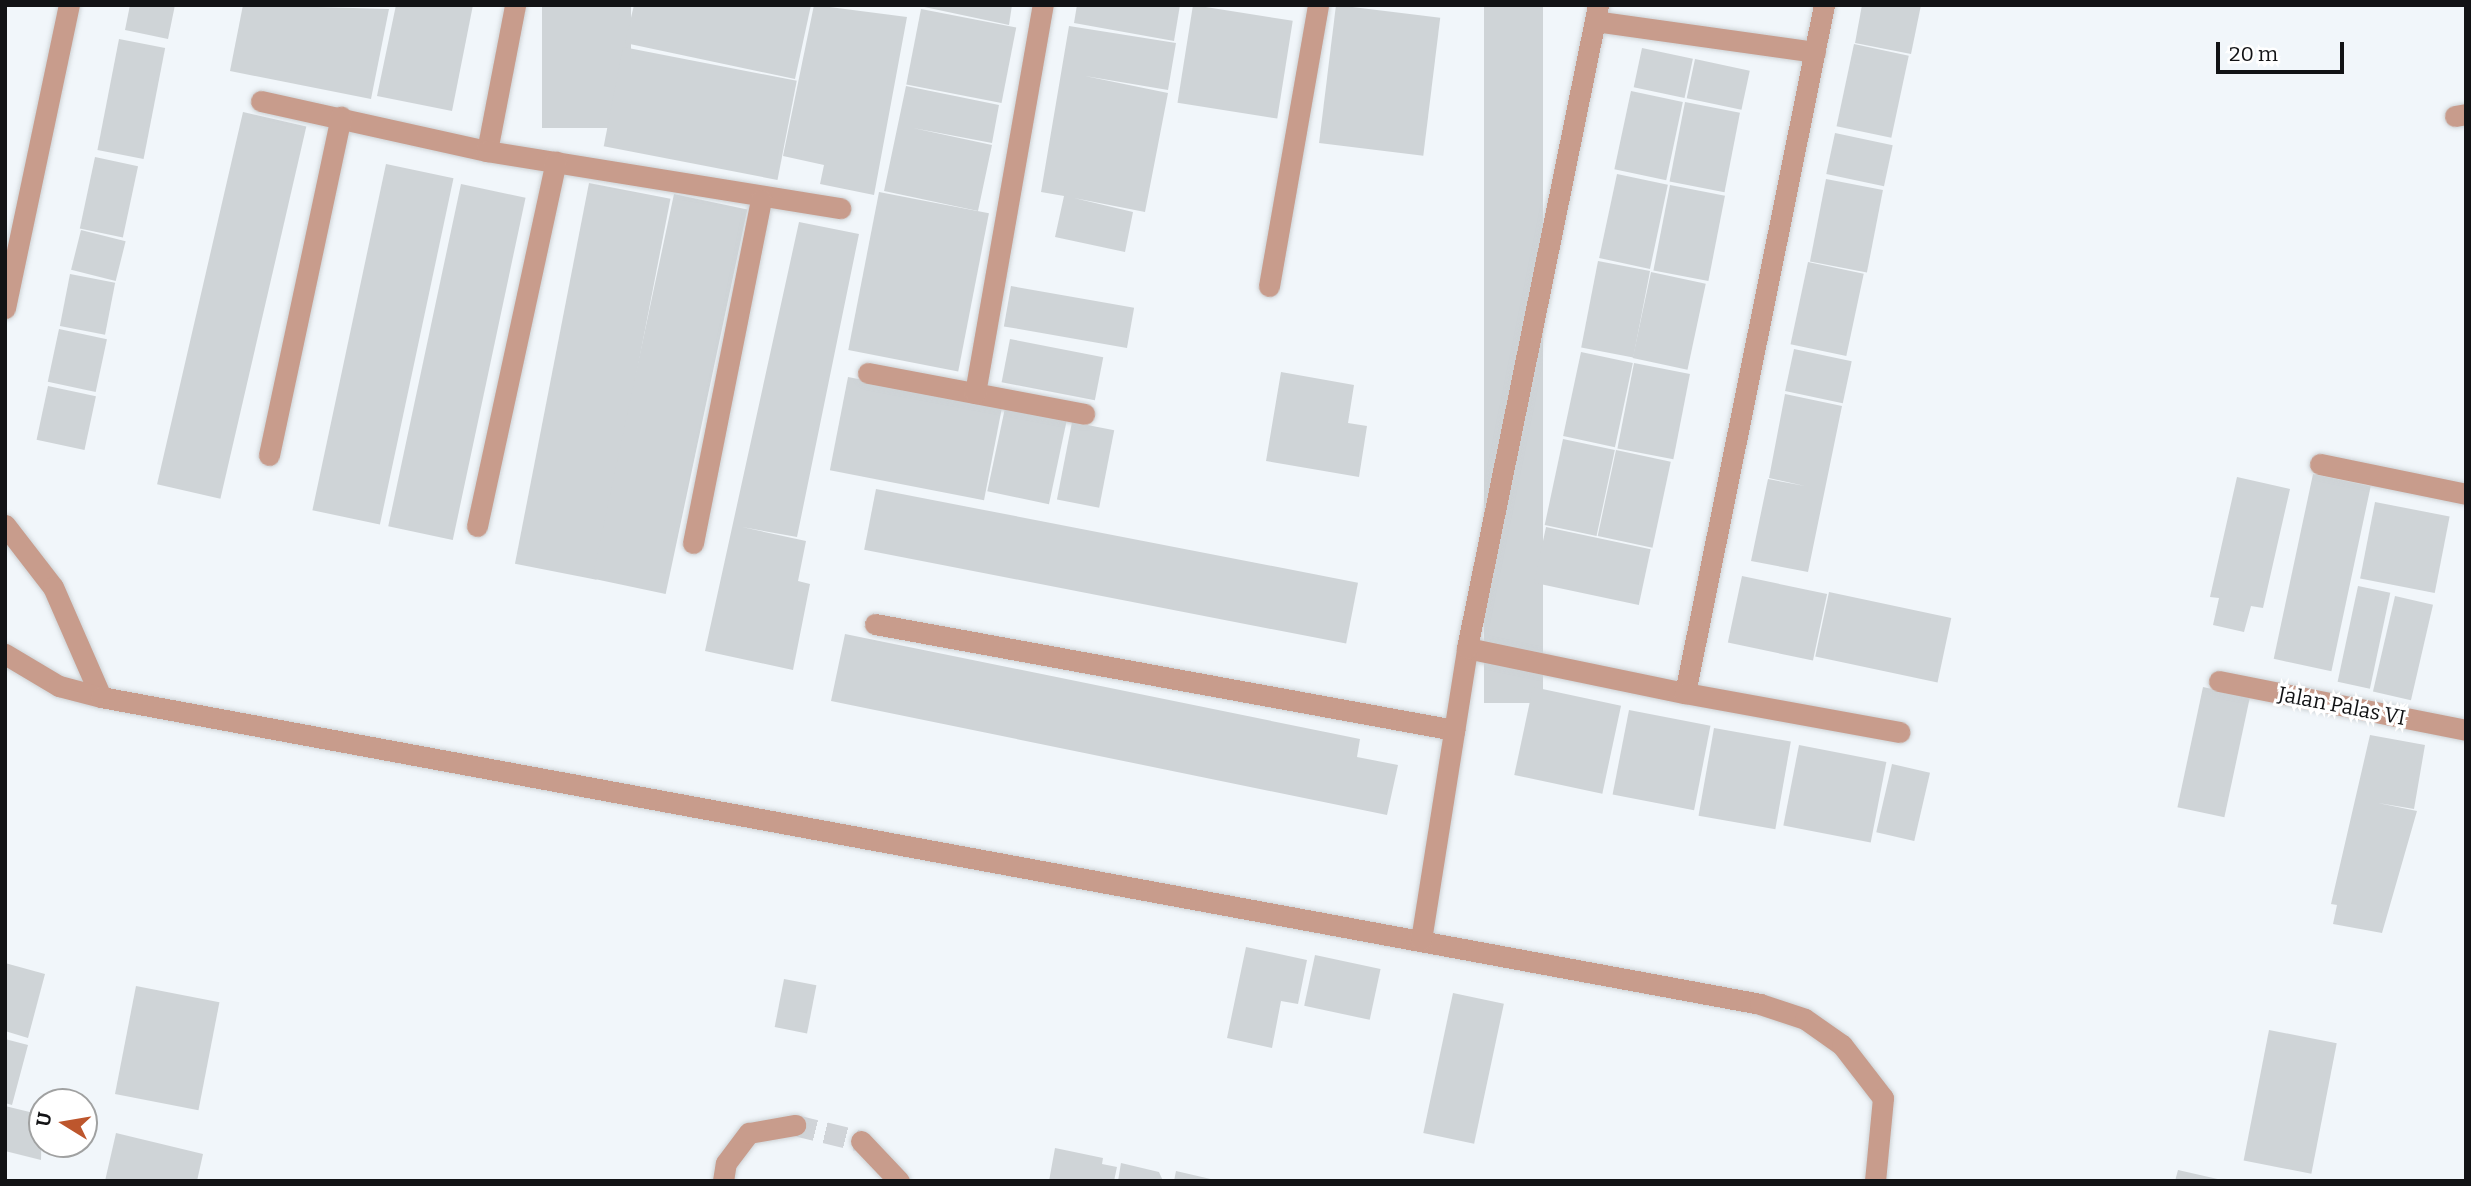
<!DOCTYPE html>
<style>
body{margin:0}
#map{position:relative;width:2471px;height:1186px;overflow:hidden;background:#f1f6fa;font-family:Bitter,serif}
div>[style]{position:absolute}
.building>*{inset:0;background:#cfd4d7;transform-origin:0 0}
.minor-tunnel>*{height:21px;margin-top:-10.5px;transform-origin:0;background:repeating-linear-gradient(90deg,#d0d4d8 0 21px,transparent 0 31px)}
.roads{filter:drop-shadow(0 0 2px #cdd2d5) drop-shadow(0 0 2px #cdd2d5)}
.minor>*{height:21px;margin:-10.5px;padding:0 10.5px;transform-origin:10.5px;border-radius:10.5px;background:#c89c8c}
span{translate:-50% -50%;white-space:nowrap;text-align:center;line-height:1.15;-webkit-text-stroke:6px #fff;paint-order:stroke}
.street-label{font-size:21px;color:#121315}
.frame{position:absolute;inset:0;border:7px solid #121315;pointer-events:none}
.north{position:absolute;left:28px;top:1088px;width:70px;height:70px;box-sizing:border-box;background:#fff;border:2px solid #a0a1a1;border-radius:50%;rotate:281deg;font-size:19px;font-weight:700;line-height:28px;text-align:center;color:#121315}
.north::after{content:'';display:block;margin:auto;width:24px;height:32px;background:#bd562d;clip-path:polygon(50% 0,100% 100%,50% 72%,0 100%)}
.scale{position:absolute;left:2216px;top:42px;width:128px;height:32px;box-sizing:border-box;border:4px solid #121315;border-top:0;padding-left:9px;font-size:21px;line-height:24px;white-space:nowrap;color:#121315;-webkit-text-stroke:5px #fff;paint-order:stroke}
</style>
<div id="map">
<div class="building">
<div style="clip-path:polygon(130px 5px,175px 5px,168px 39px,125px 30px)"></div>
<div style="clip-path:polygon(243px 5px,389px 9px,371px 99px,230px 71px)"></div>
<div style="clip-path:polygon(396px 5px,473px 5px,452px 111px,377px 96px)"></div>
<div style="left:542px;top:5px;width:89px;height:123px"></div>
<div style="clip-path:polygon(634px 5px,811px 5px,795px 79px,625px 43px)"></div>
<div style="clip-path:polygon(814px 5px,907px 17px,874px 195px,820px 184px,824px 165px,783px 156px)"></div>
<div style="clip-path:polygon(915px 5px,1012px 5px,1009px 25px)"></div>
<div style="clip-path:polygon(1077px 5px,1180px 5px,1174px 41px,1074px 23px)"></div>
<div style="left:1193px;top:5px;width:101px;height:99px;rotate:9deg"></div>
<div style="left:1336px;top:5px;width:105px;height:139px;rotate:7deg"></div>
<div style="left:1484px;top:5px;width:59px;height:698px"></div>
<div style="clip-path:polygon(1862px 5px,1921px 5px,1911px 54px,1855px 43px)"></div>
<div style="left:921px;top:9px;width:97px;height:77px;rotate:11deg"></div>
<div style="clip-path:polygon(1069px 26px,1176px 43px,1168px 90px,1085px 76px,1168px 93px,1145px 212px,1074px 198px,1133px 212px,1125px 252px,1055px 237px,1064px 196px,1041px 192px)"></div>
<div style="left:119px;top:39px;width:47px;height:113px;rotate:11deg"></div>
<div style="left:1854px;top:44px;width:56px;height:84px;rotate:12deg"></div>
<div style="left:623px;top:47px;width:177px;height:101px;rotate:11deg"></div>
<div style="left:1642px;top:48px;width:52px;height:40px;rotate:12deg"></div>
<div style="left:1695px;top:59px;width:56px;height:40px;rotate:12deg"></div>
<div style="clip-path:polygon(906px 86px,999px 105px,992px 143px,913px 128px,992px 145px,978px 211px,884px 191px)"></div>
<div style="left:1631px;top:91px;width:53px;height:80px;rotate:12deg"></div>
<div style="left:1685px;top:102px;width:56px;height:81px;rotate:11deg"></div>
<div style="left:243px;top:112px;width:65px;height:382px;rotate:13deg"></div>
<div style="left:1835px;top:133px;width:59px;height:42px;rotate:12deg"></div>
<div style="left:95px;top:157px;width:44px;height:73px;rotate:12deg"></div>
<div style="left:386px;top:164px;width:69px;height:354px;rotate:12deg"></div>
<div style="left:1617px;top:174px;width:52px;height:86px;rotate:12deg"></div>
<div style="left:1826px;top:179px;width:58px;height:84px;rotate:11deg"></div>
<div style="left:589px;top:183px;width:83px;height:388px;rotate:11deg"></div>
<div style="left:461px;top:184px;width:66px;height:350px;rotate:12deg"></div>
<div style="left:1670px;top:185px;width:56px;height:87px;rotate:11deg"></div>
<div style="left:879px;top:192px;width:112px;height:161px;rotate:11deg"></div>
<div style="left:674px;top:194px;width:75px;height:393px;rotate:12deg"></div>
<div style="clip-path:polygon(799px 222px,859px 234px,797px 537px,742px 527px,806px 541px,798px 581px,810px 584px,793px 670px,705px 651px)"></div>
<div style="left:81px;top:230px;width:46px;height:41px;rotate:14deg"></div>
<div style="left:1598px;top:261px;width:53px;height:88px;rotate:11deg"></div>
<div style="left:1808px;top:262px;width:57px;height:84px;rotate:12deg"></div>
<div style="left:1651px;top:272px;width:56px;height:88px;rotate:12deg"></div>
<div style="left:70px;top:274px;width:46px;height:53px;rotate:11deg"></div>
<div style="left:1011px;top:286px;width:125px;height:41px;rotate:10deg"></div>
<div style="left:59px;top:329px;width:49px;height:54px;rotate:12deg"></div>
<div style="left:1010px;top:339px;width:95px;height:44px;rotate:11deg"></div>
<div style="left:1794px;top:349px;width:59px;height:43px;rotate:12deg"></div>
<div style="left:1581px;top:352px;width:53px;height:86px;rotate:12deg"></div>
<div style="left:1634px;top:363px;width:57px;height:87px;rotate:11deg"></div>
<div style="clip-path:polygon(1281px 372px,1354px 385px,1348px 423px,1367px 426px,1359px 477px,1266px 461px)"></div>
<div style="left:848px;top:377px;width:157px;height:95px;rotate:11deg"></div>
<div style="left:48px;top:386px;width:49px;height:55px;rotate:12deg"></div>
<div style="clip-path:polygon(1785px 394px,1842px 406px,1808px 572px,1751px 561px,1768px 479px,1805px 486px,1769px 478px)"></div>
<div style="left:1005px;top:408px;width:63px;height:85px;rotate:12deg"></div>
<div style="left:1072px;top:422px;width:43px;height:79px;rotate:11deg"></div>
<div style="left:1563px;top:439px;width:53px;height:88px;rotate:12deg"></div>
<div style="left:1616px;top:450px;width:56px;height:88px;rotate:12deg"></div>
<div style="left:2313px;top:474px;width:59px;height:189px;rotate:12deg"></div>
<div style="clip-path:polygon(2237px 477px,2290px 489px,2263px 608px,2251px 606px,2244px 632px,2213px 625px,2219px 598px,2210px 597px)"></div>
<div style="left:876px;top:489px;width:491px;height:62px;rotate:11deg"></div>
<div style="left:2375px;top:502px;width:76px;height:78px;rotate:11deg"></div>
<div style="left:1546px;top:527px;width:107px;height:57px;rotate:12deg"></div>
<div style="left:1742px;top:576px;width:87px;height:68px;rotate:12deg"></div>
<div style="left:2358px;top:586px;width:33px;height:98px;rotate:12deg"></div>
<div style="left:1829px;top:592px;width:125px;height:66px;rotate:12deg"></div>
<div style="left:2395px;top:596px;width:39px;height:98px;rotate:13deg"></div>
<div style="clip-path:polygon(845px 634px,1360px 739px,1357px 757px,1398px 765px,1387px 815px,831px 701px)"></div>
<div style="left:1533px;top:687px;width:90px;height:90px;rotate:12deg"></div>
<div style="left:2203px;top:687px;width:48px;height:123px;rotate:12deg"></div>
<div style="left:1629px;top:710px;width:83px;height:86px;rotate:11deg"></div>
<div style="left:1714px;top:728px;width:78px;height:89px;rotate:10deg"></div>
<div style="clip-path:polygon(2370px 735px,2425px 745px,2414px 809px,2378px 803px,2417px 811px,2382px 933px,2333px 924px,2337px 905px,2331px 904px)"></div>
<div style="left:1799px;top:745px;width:89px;height:82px;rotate:11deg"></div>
<div style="left:1892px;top:764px;width:39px;height:70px;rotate:13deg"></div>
<div style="clip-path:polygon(1246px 947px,1307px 960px,1298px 1004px,1281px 1001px,1272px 1048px,1227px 1038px)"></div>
<div style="left:1315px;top:955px;width:67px;height:52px;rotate:12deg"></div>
<div style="clip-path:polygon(5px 963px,45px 974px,28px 1038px,5px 1031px)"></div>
<div style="left:784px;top:979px;width:33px;height:49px;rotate:11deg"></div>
<div style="left:136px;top:986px;width:85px;height:110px;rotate:11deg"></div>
<div style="left:1453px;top:993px;width:52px;height:143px;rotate:12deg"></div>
<div style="left:2269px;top:1030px;width:69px;height:133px;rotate:11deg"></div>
<div style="clip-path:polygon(5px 1039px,28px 1045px,12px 1105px,5px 1103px)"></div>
<div style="clip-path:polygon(5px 1106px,42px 1115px,41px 1160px,5px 1151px)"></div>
<div style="clip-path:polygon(116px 1133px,203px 1154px,197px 1181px,105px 1181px)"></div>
<div style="clip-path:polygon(1055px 1148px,1103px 1158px,1102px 1164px,1117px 1167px,1114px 1181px,1049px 1181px)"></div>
<div style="clip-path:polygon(1121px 1163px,1159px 1172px,1163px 1181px,1118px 1181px)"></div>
<div style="clip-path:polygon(2178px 1170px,2222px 1180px,2222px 1181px,2175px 1181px)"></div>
<div style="clip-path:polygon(1176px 1171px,1215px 1180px,1215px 1181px,1174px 1181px)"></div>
</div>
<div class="minor-tunnel">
<div style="left:795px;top:1125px;width:68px;rotate:13.6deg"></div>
</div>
<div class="roads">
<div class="minor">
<div style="left:1595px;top:21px;width:222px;rotate:8deg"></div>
<div style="left:261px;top:101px;width:231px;rotate:12.5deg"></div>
<div style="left:487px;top:151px;width:149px;rotate:-79.1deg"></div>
<div style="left:2455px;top:116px;width:11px;rotate:-10deg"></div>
<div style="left:487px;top:151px;width:358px;rotate:9.2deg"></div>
<div style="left:1269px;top:286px;width:285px;rotate:-80.1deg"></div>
<div style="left:5px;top:308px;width:310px;rotate:-78.1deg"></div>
<div style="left:868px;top:373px;width:220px;rotate:10.7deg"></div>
<div style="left:975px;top:393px;width:394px;rotate:-80.1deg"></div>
<div style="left:269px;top:455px;width:346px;rotate:-78deg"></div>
<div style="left:2320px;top:464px;width:149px;rotate:11.6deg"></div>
<div style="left:5px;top:525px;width:78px;rotate:52.3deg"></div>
<div style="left:53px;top:587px;width:120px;rotate:66.4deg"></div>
<div style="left:477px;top:526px;width:373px;rotate:-77.8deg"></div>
<div style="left:693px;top:543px;width:350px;rotate:-78.8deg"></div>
<div style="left:875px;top:624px;width:589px;rotate:10.37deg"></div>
<div style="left:1467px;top:648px;width:223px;rotate:11.7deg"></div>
<div style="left:1685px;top:693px;width:702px;rotate:-78.58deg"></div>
<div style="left:5px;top:654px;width:63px;rotate:30.7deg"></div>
<div style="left:59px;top:686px;width:43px;rotate:14.7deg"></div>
<div style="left:101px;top:697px;width:1687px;rotate:10.48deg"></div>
<div style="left:1760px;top:1004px;width:47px;rotate:18.4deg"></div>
<div style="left:1805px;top:1019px;width:45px;rotate:35.1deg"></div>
<div style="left:1842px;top:1045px;width:67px;rotate:52.3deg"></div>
<div style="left:1883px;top:1098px;width:83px;rotate:95.5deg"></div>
<div style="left:2219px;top:681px;width:252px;rotate:11.2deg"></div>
<div style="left:1685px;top:693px;width:218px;rotate:10.3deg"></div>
<div style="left:1421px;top:940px;width:296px;rotate:-81deg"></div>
<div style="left:1467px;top:648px;width:656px;rotate:-78.48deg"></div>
<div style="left:861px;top:1141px;width:55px;rotate:46.5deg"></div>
<div style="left:723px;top:1181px;width:18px;rotate:-81deg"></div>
<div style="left:726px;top:1163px;width:38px;rotate:-53deg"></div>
<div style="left:749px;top:1133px;width:47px;rotate:-9.9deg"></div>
</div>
</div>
<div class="street-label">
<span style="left:2342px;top:706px;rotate:11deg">Jalan Palas VI</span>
</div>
<div class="frame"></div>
<div class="north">U</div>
<div class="scale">20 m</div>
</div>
